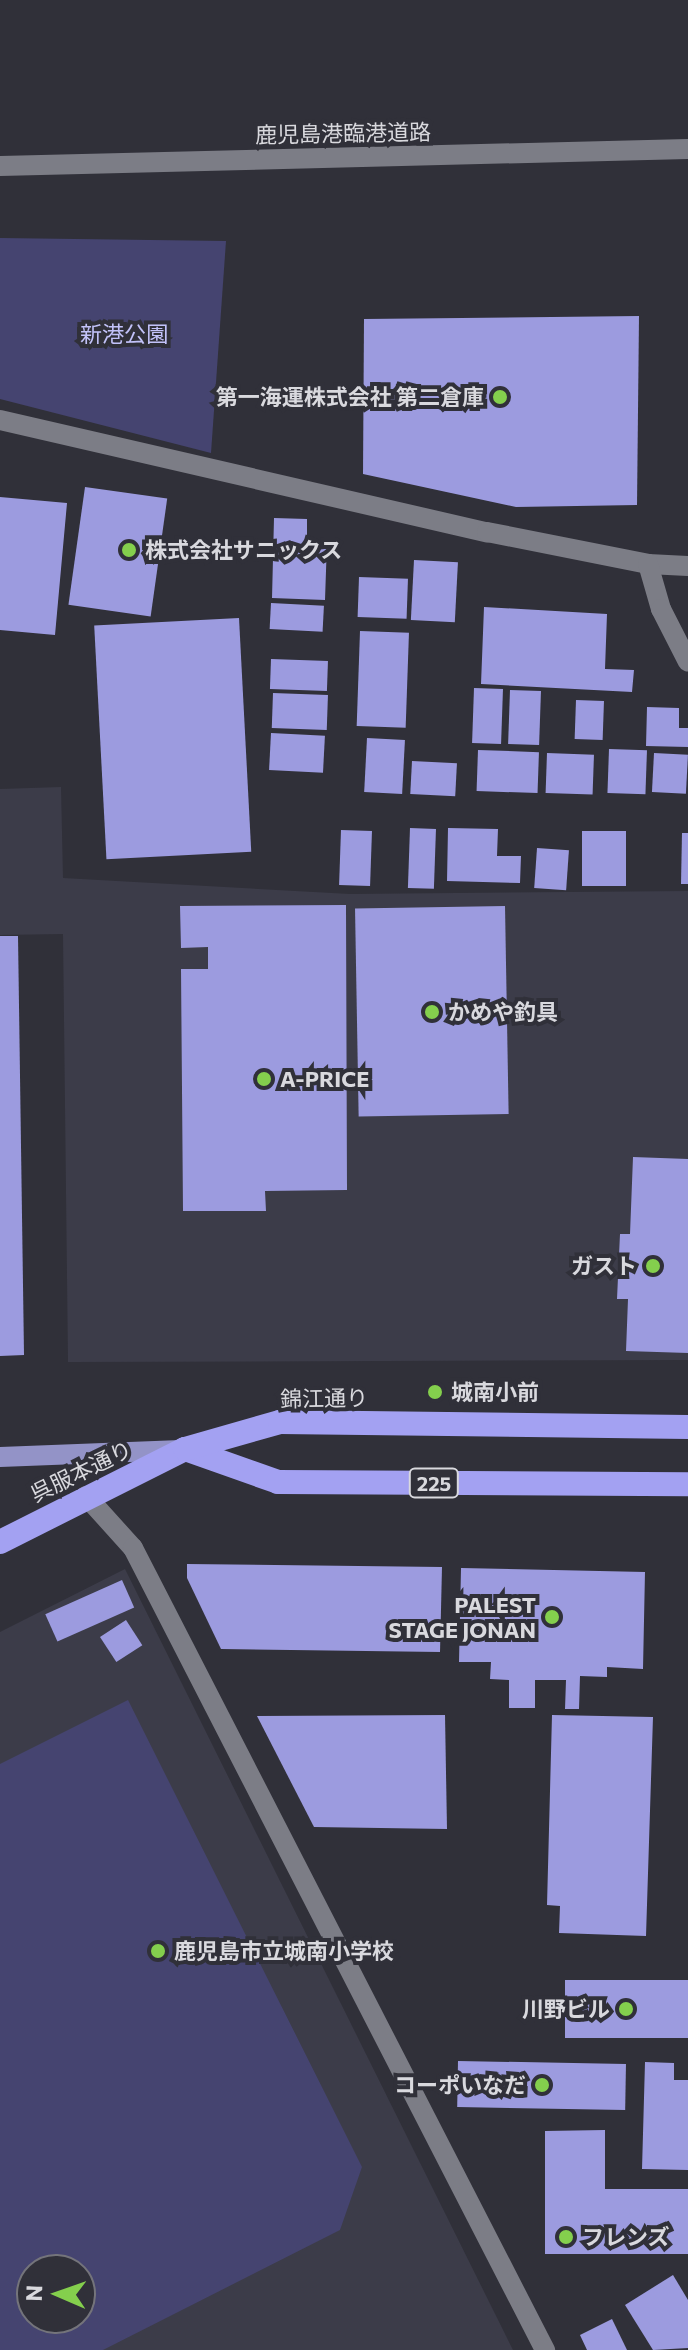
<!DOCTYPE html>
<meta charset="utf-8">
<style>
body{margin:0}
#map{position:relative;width:688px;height:2350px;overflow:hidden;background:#303039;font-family:Commissioner,"Noto Sans JP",sans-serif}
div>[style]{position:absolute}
.built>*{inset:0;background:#3c3c49}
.green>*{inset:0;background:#454470}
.building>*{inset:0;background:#9c9bdf;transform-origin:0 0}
.minor>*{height:20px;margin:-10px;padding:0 10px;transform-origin:10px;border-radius:10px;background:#7c7d86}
.major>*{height:20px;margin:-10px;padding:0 10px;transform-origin:10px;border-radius:10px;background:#9393c7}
.highway>*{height:24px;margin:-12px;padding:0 12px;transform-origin:12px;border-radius:12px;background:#a3a1f2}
.dots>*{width:22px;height:22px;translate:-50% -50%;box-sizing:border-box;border:4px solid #303039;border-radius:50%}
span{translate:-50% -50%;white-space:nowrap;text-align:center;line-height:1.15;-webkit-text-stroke:8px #303039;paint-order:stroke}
.shield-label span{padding:2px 6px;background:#303039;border:2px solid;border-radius:6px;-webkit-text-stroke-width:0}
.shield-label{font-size:20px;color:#d9d9de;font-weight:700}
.street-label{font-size:22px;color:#d9d9de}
.park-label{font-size:22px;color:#c2c2f9}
.poi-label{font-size:22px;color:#d9d9de;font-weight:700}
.right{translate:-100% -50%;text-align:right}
.left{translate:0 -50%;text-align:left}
.north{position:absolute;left:16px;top:2254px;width:80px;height:80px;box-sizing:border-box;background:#303039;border:2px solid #74747b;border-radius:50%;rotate:272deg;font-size:22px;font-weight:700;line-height:32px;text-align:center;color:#d9d9de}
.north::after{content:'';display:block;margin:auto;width:28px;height:36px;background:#84cf4d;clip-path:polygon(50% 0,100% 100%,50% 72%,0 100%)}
</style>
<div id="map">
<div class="built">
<div style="clip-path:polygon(61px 787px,63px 878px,350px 894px,688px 891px,688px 1360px,68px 1362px,63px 934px,0 935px,0 789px)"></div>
<div style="clip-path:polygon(evenodd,125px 1569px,513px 2350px,0 2350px,0 1632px,125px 1569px,32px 2270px,80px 2270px,80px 2318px,32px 2318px,32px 2270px)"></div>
</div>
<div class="green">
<div style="clip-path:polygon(0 238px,226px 241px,211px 453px,0 399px)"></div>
<div style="clip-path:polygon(evenodd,128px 1700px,362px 2167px,340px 2230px,103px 2350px,0 2350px,0 1764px,128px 1700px,80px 2270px,80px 2318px,32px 2318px,32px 2270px,80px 2270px)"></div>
</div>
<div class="building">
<div style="clip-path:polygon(639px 316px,637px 505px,516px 507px,363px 474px,364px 319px)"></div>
<div style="left:85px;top:487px;width:83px;height:119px;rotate:8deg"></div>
<div style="clip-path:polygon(0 497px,67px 503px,55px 635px,0 630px)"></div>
<div style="clip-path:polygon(274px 518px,307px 519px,307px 542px,327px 542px,325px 600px,272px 598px)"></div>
<div style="left:414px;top:560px;width:44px;height:60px;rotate:3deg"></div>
<div style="left:359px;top:577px;width:49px;height:40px;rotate:2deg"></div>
<div style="left:271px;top:603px;width:53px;height:26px;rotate:3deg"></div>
<div style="clip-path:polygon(484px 607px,607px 614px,605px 669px,634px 670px,632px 692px,481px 684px)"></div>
<div style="left:239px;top:618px;width:234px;height:145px;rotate:87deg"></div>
<div style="left:360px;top:631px;width:49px;height:95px;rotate:2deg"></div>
<div style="left:271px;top:659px;width:57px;height:30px;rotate:2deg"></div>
<div style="left:474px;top:688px;width:29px;height:55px;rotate:2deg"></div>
<div style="left:510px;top:690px;width:31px;height:54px;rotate:2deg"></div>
<div style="left:273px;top:693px;width:55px;height:35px;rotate:2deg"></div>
<div style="left:576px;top:700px;width:28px;height:39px;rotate:2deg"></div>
<div style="clip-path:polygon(647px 707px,679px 708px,679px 728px,688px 728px,688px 747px,646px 746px)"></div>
<div style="left:271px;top:733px;width:54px;height:37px;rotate:3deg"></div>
<div style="left:367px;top:738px;width:38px;height:54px;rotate:3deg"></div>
<div style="left:609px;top:749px;width:38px;height:44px;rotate:2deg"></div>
<div style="left:478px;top:750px;width:61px;height:41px;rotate:2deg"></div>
<div style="left:547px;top:753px;width:47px;height:40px;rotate:2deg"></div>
<div style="left:654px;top:753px;width:34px;height:39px;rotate:3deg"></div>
<div style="left:412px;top:761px;width:45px;height:33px;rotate:3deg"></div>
<div style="left:410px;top:828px;width:26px;height:60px;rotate:2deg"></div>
<div style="clip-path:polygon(448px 828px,498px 829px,497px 856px,521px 856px,520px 883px,447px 881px)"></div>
<div style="left:341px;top:830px;width:31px;height:55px;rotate:2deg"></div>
<div style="left:582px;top:831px;width:44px;height:55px"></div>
<div style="clip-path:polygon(682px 833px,688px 833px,688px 884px,681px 884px)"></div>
<div style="left:537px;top:848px;width:32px;height:40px;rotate:4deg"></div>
<div style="clip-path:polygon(346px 905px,347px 1190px,265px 1191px,266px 1211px,183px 1211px,181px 969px,208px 969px,208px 947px,181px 948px,180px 906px)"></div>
<div style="left:505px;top:906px;width:208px;height:150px;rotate:89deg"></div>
<div style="clip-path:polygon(0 936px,18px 936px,24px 1355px,0 1356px)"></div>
<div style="clip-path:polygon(633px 1157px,688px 1159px,688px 1353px,626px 1351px,628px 1299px,617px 1299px,620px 1234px,630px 1234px)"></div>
<div style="clip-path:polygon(187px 1564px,442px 1567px,440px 1652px,221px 1649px,187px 1578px)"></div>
<div style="clip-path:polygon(461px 1568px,645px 1572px,643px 1669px,607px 1667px,607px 1677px,580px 1676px,579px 1709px,565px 1709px,566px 1680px,535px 1680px,535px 1708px,509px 1708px,509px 1680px,490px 1679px,491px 1662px,459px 1662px)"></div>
<div style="left:122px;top:1580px;width:30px;height:84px;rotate:66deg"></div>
<div style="left:126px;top:1620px;width:30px;height:31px;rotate:57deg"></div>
<div style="clip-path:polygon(445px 1715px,447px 1829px,314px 1827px,257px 1716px)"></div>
<div style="clip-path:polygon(552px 1715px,653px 1717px,646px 1936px,559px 1933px,560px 1906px,547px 1905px)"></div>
<div style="left:565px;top:1980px;width:123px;height:58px"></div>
<div style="left:458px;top:2061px;width:168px;height:46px;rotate:1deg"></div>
<div style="clip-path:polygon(645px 2062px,674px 2063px,674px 2080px,688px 2080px,688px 2170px,642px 2169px)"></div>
<div style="clip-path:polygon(605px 2130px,605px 2189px,688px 2189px,688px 2254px,545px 2254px,545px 2131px)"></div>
<div style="clip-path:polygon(673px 2275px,688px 2300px,688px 2348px,653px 2350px,625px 2305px)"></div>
<div style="clip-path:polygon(612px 2319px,627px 2350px,587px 2350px,580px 2335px)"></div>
</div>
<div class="minor">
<div style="left:0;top:166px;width:688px;rotate:-1.42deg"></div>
<div style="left:0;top:420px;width:500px;rotate:13deg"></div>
<div style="left:487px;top:532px;width:164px;rotate:11.2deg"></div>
<div style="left:648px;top:564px;width:40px;rotate:2.9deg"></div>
<div style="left:648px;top:564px;width:47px;rotate:73.9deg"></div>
<div style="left:661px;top:609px;width:59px;rotate:63deg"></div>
<div style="left:86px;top:1496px;width:70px;rotate:47.9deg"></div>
<div style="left:133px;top:1548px;width:902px;rotate:62.81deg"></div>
</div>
<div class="major">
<div style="left:0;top:1457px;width:181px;rotate:-2.2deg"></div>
</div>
<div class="highway">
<div style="left:185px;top:1449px;width:99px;rotate:19.5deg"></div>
<div style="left:278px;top:1482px;width:410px;rotate:0.3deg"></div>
<div style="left:0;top:1542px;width:207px;rotate:-26.7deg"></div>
<div style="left:185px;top:1449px;width:99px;rotate:-15.9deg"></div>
<div style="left:280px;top:1422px;width:408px;rotate:0.7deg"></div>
</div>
<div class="dots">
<div style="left:500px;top:397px;background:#84cf4d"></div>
<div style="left:129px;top:550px;background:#84cf4d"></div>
<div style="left:432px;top:1012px;background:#84cf4d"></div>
<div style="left:264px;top:1079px;background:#84cf4d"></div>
<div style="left:653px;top:1266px;background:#84cf4d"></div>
<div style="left:435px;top:1392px;background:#84cf4d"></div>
<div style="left:552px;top:1617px;background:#84cf4d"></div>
<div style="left:158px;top:1951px;background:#84cf4d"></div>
<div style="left:626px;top:2009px;background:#84cf4d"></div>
<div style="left:542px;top:2085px;background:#84cf4d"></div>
<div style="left:566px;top:2237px;background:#84cf4d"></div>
</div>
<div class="shield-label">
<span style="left:434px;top:1483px">225</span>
</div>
<div class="street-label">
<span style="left:343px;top:133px;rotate:-1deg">鹿児島港臨港道路</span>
<span style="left:324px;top:1398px;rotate:-1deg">錦江通り</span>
<span style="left:81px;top:1471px;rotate:-26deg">呉服本通り</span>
</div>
<div class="park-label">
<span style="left:124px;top:334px">新港公園</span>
</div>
<div class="poi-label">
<span class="right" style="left:484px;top:397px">第一海運株式会社 第二倉庫</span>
<span class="left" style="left:145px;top:550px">株式会社サニックス</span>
<span class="left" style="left:448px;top:1012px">かめや釣具</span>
<span class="left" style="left:280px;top:1079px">A-PRICE</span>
<span class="right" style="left:637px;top:1266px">ガスト</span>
<span class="left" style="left:451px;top:1392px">城南小前</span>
<span class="right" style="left:536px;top:1617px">PALEST<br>STAGE JONAN</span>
<span class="left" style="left:174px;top:1951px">鹿児島市立城南小学校</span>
<span class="right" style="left:610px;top:2009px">川野ビル</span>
<span class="right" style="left:526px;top:2085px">コーポいなだ</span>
<span class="left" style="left:582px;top:2237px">フレンズ</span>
</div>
<div class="north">N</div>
</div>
